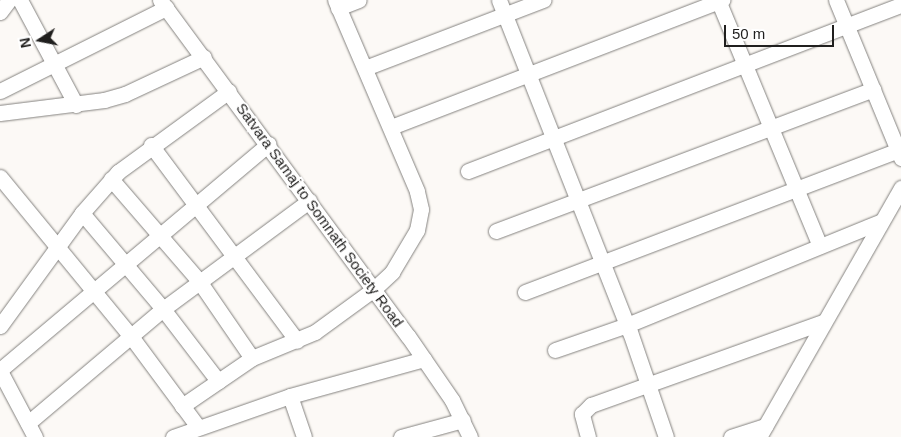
<!DOCTYPE html>
<style>
body{margin:0}
#map{position:relative;width:901px;height:437px;overflow:hidden;background:#fcf9f6;font-family:Helvetica,sans-serif}
div>[style]{position:absolute}
.roads{filter:drop-shadow(0 0 1px #84827f) drop-shadow(0 0 1px #84827f)}
.minor>*{height:15px;margin:-7.5px;padding:0 7.5px;transform-origin:7.5px;border-radius:7.5px;background:#fff}
span{translate:-50% -50%;white-space:nowrap;text-align:center;line-height:1.15;-webkit-text-stroke:4px #fff;paint-order:stroke}
.street-label{font-size:15px;color:#201f1e}
.north{position:absolute;left:15px;top:15px;width:50px;height:50px;-webkit-text-stroke:4px #fff;paint-order:stroke;rotate:259deg;font-size:14px;font-weight:700;line-height:20px;text-align:center;color:#201f1e}
.north::after{content:'';display:block;margin:auto;width:18px;height:22px;background:#201f1e;clip-path:polygon(50% 0,100% 100%,50% 72%,0 100%)}
.scale{position:absolute;left:724px;top:25px;width:110px;height:22px;box-sizing:border-box;border:2px solid #201f1e;border-top:0;padding-left:6px;font-size:15px;line-height:18px;white-space:nowrap;color:#201f1e;-webkit-text-stroke:4px #fff;paint-order:stroke}
</style>
<div id="map">
<div class="roads">
<div class="minor">
<div style="left:20px;top:0;width:119px;rotate:61.9deg"></div>
<div style="left:160px;top:0;width:418px;rotate:53.6deg"></div>
<div style="left:408px;top:336px;width:78px;rotate:55.5deg"></div>
<div style="left:452px;top:400px;width:41px;rotate:64.1deg"></div>
<div style="left:499px;top:0;width:357px;rotate:68.5deg"></div>
<div style="left:630px;top:332px;width:111px;rotate:71.1deg"></div>
<div style="left:718px;top:0;width:266px;rotate:67.5deg"></div>
<div style="left:836px;top:0;width:171px;rotate:67.6deg"></div>
<div style="left:338px;top:8px;width:22px;rotate:-21deg"></div>
<div style="left:0;top:12px;width:15px;rotate:-53deg"></div>
<div style="left:365px;top:68px;width:191px;rotate:-20.9deg"></div>
<div style="left:0;top:91px;width:186px;rotate:-26.6deg"></div>
<div style="left:0;top:113px;width:105px;rotate:-7.1deg"></div>
<div style="left:104px;top:100px;width:22px;rotate:-16deg"></div>
<div style="left:125px;top:94px;width:87px;rotate:-25.1deg"></div>
<div style="left:391px;top:127px;width:355px;rotate:-21deg"></div>
<div style="left:151px;top:145px;width:244px;rotate:53.3deg"></div>
<div style="left:468px;top:171px;width:464px;rotate:-21deg"></div>
<div style="left:0;top:177px;width:205px;rotate:50.6deg"></div>
<div style="left:130px;top:335px;width:114px;rotate:53.5deg"></div>
<div style="left:111px;top:179px;width:135px;rotate:49.2deg"></div>
<div style="left:199px;top:281px;width:93px;rotate:55.5deg"></div>
<div style="left:82px;top:213px;width:126px;rotate:49.8deg"></div>
<div style="left:163px;top:309px;width:91px;rotate:52.6deg"></div>
<div style="left:496px;top:231px;width:403px;rotate:-20.6deg"></div>
<div style="left:525px;top:292px;width:399px;rotate:-20.8deg"></div>
<div style="left:0;top:326px;width:140px;rotate:-54deg"></div>
<div style="left:82px;top:213px;width:55px;rotate:-48.7deg"></div>
<div style="left:118px;top:172px;width:137px;rotate:-36.1deg"></div>
<div style="left:555px;top:350px;width:76px;rotate:-19.1deg"></div>
<div style="left:627px;top:325px;width:273px;rotate:-22.2deg"></div>
<div style="left:0;top:370px;width:351px;rotate:-40.1deg"></div>
<div style="left:0;top:371px;width:75px;rotate:62.1deg"></div>
<div style="left:290px;top:396px;width:43px;rotate:71.1deg"></div>
<div style="left:182px;top:406px;width:85px;rotate:-34.4deg"></div>
<div style="left:252px;top:358px;width:68px;rotate:-22.4deg"></div>
<div style="left:315px;top:332px;width:73px;rotate:-36.1deg"></div>
<div style="left:374px;top:289px;width:25px;rotate:-43deg"></div>
<div style="left:392px;top:272px;width:49px;rotate:-59.2deg"></div>
<div style="left:417px;top:230px;width:21px;rotate:-79deg"></div>
<div style="left:421px;top:209px;width:18px;rotate:-103deg"></div>
<div style="left:417px;top:191px;width:208px;rotate:-113.2deg"></div>
<div style="left:28px;top:423px;width:177px;rotate:-40.2deg"></div>
<div style="left:163px;top:309px;width:182px;rotate:-36.5deg"></div>
<div style="left:173px;top:437px;width:124px;rotate:-19.3deg"></div>
<div style="left:290px;top:396px;width:139px;rotate:-15.4deg"></div>
<div style="left:401px;top:437px;width:64px;rotate:-15.3deg"></div>
<div style="left:588px;top:437px;width:24px;rotate:-105deg"></div>
<div style="left:582px;top:414px;width:13px;rotate:-45deg"></div>
<div style="left:591px;top:405px;width:246px;rotate:-19.7deg"></div>
<div style="left:731px;top:437px;width:36px;rotate:-18deg"></div>
<div style="left:759px;top:437px;width:287px;rotate:-60.3deg"></div>
</div>
</div>
<div class="street-label">
<span style="left:320px;top:215px;rotate:54deg">Satvara Samaj to Somnath Society Road</span>
</div>
<div class="north">N</div>
<div class="scale">50 m</div>
</div>
